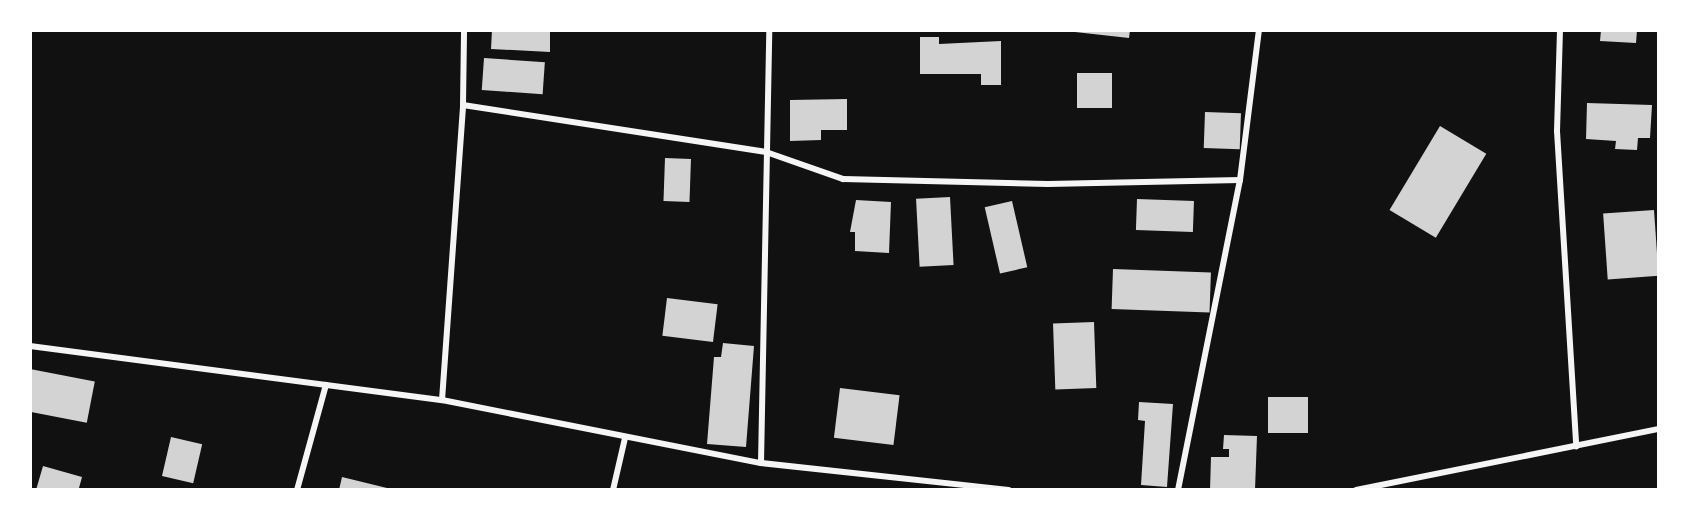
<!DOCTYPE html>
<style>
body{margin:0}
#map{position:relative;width:1689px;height:520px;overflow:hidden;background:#111;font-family:"Asap Condensed",sans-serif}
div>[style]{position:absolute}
.building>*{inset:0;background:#d3d3d3;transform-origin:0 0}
.minor>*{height:6px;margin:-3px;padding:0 3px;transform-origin:3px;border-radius:3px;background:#f5f5f5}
span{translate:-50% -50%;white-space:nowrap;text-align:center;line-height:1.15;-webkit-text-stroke:6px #fff;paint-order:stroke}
.frame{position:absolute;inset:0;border:32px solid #fff;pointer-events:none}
</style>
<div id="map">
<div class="building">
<div style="clip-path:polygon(492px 30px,550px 30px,550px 52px,491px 49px)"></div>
<div style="clip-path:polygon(1057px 30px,1130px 30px,1129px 38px)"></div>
<div style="clip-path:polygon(1601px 30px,1637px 30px,1636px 43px,1600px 41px)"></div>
<div style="clip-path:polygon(920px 37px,939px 37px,939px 44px,1001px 41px,1001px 85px,981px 85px,981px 74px,920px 74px)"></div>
<div style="left:484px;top:58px;width:61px;height:32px;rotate:4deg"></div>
<div style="left:1112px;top:73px;width:35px;height:35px;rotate:90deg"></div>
<div style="clip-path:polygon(847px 99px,847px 130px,821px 130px,821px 140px,790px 141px,790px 100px)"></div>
<div style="clip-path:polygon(1587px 103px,1652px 105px,1650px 138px,1638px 138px,1637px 150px,1615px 149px,1616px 141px,1586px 139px)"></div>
<div style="left:1205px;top:112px;width:36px;height:36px;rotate:2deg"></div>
<div style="left:1440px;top:126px;width:54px;height:98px;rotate:31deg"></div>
<div style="left:665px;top:158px;width:26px;height:43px;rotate:2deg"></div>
<div style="left:950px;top:197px;width:68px;height:34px;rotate:87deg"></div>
<div style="left:1137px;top:199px;width:57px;height:31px;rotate:2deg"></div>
<div style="clip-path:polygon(856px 200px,891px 202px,889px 253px,855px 251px,855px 232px,850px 232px)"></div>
<div style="left:1012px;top:201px;width:68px;height:28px;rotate:77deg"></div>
<div style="left:1654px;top:210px;width:66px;height:51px;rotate:86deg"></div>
<div style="left:1113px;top:269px;width:98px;height:40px;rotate:2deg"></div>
<div style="left:667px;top:298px;width:51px;height:38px;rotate:7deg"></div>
<div style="left:1094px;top:322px;width:66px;height:41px;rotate:88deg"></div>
<div style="clip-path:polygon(723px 343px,754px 346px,746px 447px,707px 444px,714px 357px,721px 357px)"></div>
<div style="left:30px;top:369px;width:66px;height:42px;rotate:11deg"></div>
<div style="left:840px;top:388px;width:60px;height:50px;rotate:7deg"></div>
<div style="left:1268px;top:397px;width:40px;height:36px"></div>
<div style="clip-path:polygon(1139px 402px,1173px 404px,1167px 487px,1141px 485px,1145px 421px,1138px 420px)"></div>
<div style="clip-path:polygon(1224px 435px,1257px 436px,1255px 490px,1210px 490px,1211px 457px,1229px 457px,1229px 449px,1223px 449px)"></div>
<div style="left:171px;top:437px;width:32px;height:40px;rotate:13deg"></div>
<div style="clip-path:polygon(43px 466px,82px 477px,79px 488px,84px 490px,36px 490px)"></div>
<div style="clip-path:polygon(342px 477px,387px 488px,387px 490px,339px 490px)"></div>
</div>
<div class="minor">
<div style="left:1560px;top:30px;width:101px;rotate:91.7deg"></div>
<div style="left:1557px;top:131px;width:316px;rotate:86.5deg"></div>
<div style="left:463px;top:105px;width:307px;rotate:8.8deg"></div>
<div style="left:766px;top:152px;width:82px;rotate:19.3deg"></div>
<div style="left:843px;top:179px;width:205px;rotate:1.4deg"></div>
<div style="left:1048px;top:184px;width:192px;rotate:-1.2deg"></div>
<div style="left:30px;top:346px;width:416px;rotate:7.5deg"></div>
<div style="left:442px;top:400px;width:325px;rotate:11.2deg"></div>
<div style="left:761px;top:463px;width:249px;rotate:6.2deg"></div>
<div style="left:442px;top:400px;width:296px;rotate:-85.9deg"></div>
<div style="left:463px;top:105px;width:75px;rotate:-89.2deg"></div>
<div style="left:761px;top:463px;width:433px;rotate:-88.9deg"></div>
<div style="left:297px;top:490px;width:109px;rotate:-74.6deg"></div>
<div style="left:613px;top:490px;width:53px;rotate:-77deg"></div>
<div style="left:1178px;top:490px;width:316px;rotate:-78.7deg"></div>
<div style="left:1240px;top:180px;width:151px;rotate:-82.8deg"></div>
<div style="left:1356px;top:490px;width:309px;rotate:-11.4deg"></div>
</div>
<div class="frame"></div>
</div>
